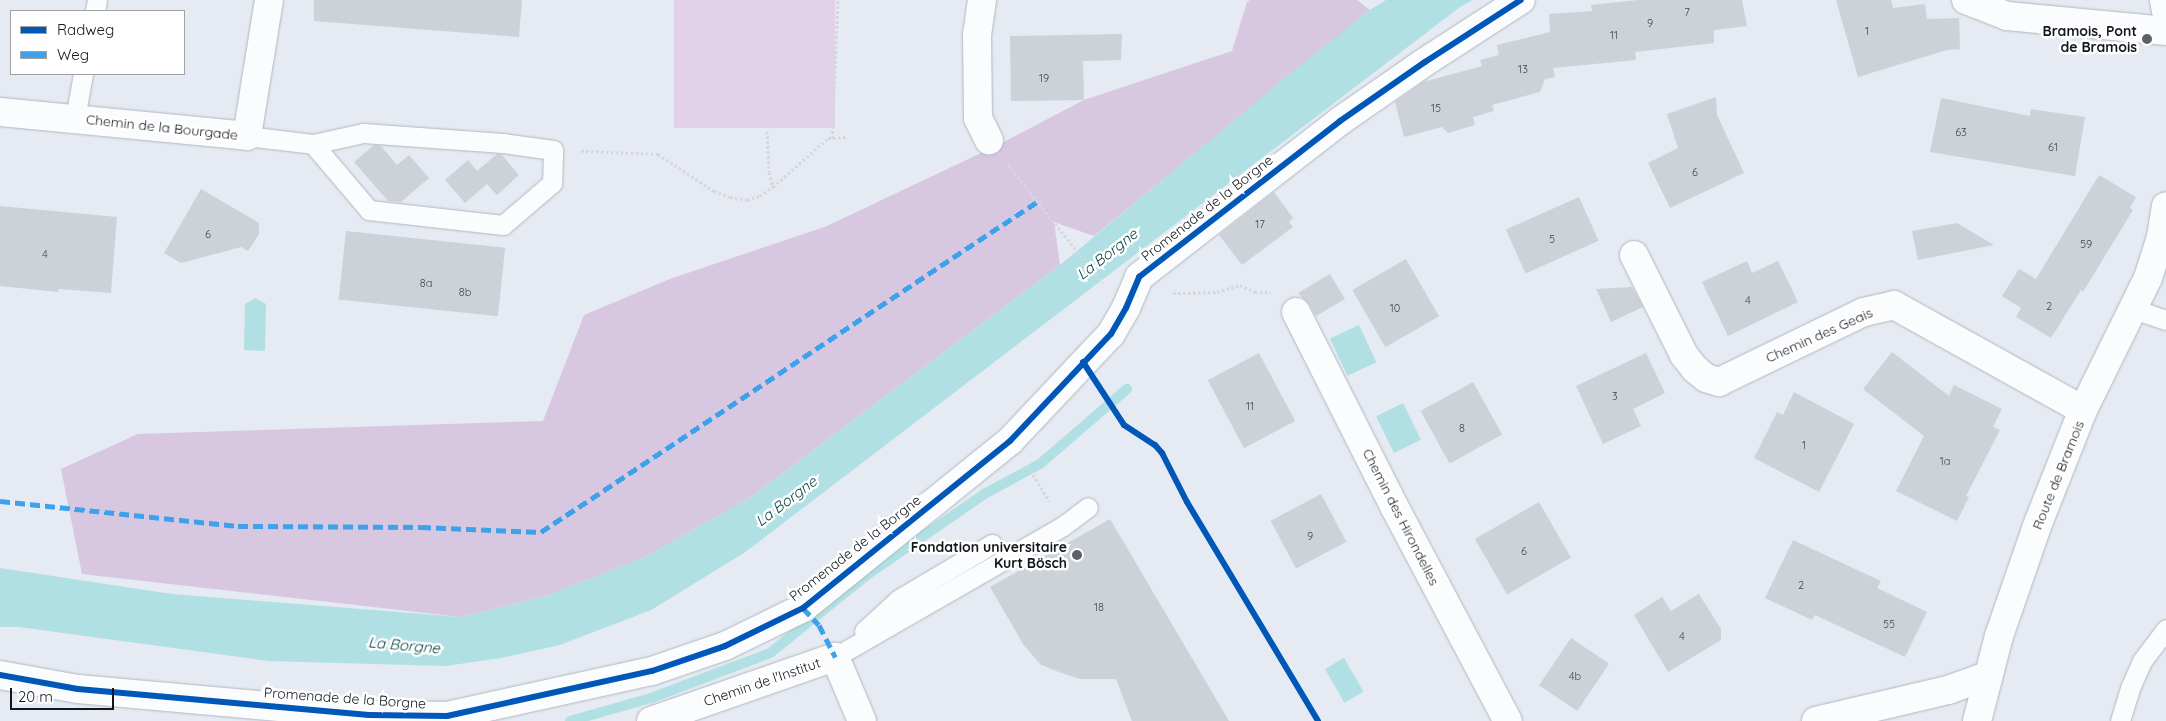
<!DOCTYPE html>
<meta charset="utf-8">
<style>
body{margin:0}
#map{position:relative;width:2166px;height:721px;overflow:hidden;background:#e5eaf3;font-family:Quicksand,sans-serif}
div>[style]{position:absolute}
.green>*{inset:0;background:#e1d2e9;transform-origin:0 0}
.forest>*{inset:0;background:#d7c7e0}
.water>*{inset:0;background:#b0e0e4;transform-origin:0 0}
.stream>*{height:10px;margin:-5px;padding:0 5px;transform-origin:5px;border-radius:5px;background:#b0e0e4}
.building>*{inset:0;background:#ccd2d8;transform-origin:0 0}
.path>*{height:3px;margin-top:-1.5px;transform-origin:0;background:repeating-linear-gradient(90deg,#d6d7da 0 2.5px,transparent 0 5px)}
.roads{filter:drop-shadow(0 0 1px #b2b7be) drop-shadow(0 0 1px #b2b7be)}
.service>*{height:19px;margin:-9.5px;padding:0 9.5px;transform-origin:9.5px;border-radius:9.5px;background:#fbfcfd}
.minor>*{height:28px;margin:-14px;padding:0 14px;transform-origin:14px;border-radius:14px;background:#fbfcfd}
.tertiary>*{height:28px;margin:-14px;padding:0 14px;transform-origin:14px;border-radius:14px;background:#fbfcfd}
.quiet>*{height:5px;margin-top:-2.5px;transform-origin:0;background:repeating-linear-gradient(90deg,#3da2ea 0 10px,transparent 0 15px)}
.cycleway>*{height:6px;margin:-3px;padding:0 3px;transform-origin:3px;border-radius:3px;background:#0057b8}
.dots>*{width:14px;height:14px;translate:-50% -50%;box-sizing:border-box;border:2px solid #fff;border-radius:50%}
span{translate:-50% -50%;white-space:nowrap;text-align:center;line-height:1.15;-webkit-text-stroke:5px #fff;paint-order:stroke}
.number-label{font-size:11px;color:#43484d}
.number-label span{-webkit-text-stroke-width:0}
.poi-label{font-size:14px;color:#13171c;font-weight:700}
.right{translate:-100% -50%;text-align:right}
.street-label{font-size:14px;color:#13171c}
.water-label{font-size:15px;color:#074546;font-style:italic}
.legend{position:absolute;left:10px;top:10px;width:175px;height:65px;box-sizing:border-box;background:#fff;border:1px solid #a1a2a4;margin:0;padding:6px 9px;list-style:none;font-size:15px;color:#13171c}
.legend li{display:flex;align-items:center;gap:10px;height:25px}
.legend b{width:25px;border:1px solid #a1a2a4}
.scale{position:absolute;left:10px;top:688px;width:104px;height:22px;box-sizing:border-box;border:2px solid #13171c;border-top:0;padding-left:6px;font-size:15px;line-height:18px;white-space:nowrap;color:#13171c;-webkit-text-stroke:4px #fff;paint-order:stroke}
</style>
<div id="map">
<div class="green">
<div style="left:674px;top:0;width:161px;height:128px"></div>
</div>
<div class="forest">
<div style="clip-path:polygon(1250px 0,1357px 0,1370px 10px,1094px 236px,1054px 222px,1060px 265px,751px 497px,645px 557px,546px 596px,461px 617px,82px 574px,61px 469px,138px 434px,543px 421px,584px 315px,670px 279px,827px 226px,1000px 144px,1084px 100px,1232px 51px,1247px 2px)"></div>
</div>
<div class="water">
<div style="clip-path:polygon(1386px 0,1473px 0,1460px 7px,744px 553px,651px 610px,560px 645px,501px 658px,446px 666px,268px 661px,19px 627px,0 627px,0 568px,172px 594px,461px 617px,546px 596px,645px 557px,751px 497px,1060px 265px,1297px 68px,1370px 10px)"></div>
<div style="clip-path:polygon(255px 298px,266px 304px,265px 351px,244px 350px,245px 304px)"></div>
<div style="left:1359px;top:325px;width:41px;height:32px;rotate:65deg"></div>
<div style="left:1403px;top:403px;width:41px;height:30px;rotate:64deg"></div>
<div style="left:1344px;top:658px;width:39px;height:22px;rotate:60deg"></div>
</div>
<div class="stream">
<div style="left:570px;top:721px;width:84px;rotate:-15.9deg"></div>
<div style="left:651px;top:698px;width:127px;rotate:-20.7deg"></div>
<div style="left:770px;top:653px;width:124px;rotate:-38.8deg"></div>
<div style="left:867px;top:575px;width:145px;rotate:-34.6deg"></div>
<div style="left:986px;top:493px;width:61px;rotate:-28.2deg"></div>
<div style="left:1040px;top:464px;width:115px;rotate:-40.8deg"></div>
</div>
<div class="building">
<div style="clip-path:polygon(314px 0,522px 0,519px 37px,314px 21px)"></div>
<div style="clip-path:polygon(1639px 0,1742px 0,1747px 26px,1714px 30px,1714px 43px,1635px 52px,1636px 60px,1553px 68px,1555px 77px,1545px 79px,1540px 92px,1492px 105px,1494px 111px,1473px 117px,1475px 125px,1448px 133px,1442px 127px,1404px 137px,1395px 102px,1423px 82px,1482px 66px,1480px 60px,1499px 55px,1497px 45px,1550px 32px,1549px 14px,1592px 11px,1591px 5px)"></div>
<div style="clip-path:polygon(1836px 0,1891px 0,1893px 8px,1925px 4px,1927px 19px,1959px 18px,1960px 49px,1947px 50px,1858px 77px)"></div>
<div style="clip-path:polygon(1122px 34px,1121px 60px,1083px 61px,1084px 100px,1011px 101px,1010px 36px)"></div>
<div style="clip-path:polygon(1716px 97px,1717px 115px,1744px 173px,1670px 208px,1648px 163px,1678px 148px,1667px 114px)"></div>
<div style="clip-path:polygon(1941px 98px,2030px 116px,2031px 109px,2085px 117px,2075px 176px,1930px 152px)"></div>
<div style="clip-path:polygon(374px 145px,381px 146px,397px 165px,409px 155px,429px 178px,401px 202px,388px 201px,354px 162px)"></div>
<div style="clip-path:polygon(497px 154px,501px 154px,519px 175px,497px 195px,487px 184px,465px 203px,445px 180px,468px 160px,477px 171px)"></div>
<div style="clip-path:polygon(2099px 175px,2136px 197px,2130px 208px,2133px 210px,2083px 292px,2081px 290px,2051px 338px,2016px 317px,2021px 308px,2002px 296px,2019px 269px,2036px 279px)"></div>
<div style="clip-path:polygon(201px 189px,259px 223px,259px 234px,248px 251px,241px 247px,181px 263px,164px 253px)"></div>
<div style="clip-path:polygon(1274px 192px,1293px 218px,1289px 222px,1293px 227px,1242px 265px,1219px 235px)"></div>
<div style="left:1579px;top:197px;width:48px;height:80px;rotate:66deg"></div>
<div style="clip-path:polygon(0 206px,117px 217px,111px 293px,59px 289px,58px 292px,0 286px)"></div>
<div style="clip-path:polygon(1957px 223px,1994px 245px,1918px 260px,1912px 231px)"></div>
<div style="left:346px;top:231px;width:160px;height:69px;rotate:6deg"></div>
<div style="left:1406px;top:259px;width:66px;height:62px;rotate:60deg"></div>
<div style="clip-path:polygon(1747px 261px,1752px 273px,1778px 261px,1798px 302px,1728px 336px,1702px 282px)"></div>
<div style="clip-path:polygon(1330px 274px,1345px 299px,1316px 316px,1310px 305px,1298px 293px)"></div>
<div style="clip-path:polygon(1632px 287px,1643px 307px,1611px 322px,1596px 289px)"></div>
<div style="clip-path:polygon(1892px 352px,1949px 396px,1954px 385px,2002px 409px,1993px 427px,2000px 430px,1966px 496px,1969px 497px,1957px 521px,1896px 491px,1924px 436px,1863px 389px)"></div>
<div style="left:1259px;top:353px;width:77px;height:58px;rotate:62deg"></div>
<div style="clip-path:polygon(1646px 353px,1665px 393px,1633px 409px,1641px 426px,1603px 444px,1576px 386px)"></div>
<div style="left:1473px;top:382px;width:60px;height:60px;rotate:61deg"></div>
<div style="clip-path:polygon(1794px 392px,1854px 424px,1819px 492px,1754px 458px,1777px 412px,1783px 415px)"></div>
<div style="left:1321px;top:494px;width:54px;height:57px;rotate:62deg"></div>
<div style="left:1539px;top:502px;width:64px;height:74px;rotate:60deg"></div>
<div style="clip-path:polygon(1110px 519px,1229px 721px,1132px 721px,1116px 679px,1080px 679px,1056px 671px,1040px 664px,1023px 644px,990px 587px)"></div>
<div style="clip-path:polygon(1793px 540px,1881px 581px,1877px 588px,1927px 612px,1905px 657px,1815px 615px,1812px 620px,1765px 598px)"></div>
<div style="clip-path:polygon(1699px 594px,1721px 629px,1721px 640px,1668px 672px,1634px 615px,1662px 597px,1671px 611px)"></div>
<div style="left:1571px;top:638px;width:46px;height:57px;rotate:34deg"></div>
</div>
<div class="path">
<div style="left:767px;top:131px;width:41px;rotate:87.2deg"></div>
<div style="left:769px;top:172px;width:16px;rotate:75deg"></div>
<div style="left:832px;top:138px;width:138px;rotate:-87.5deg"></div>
<div style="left:581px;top:151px;width:77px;rotate:2.2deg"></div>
<div style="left:658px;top:154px;width:67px;rotate:33.5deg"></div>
<div style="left:714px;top:191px;width:17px;rotate:21deg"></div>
<div style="left:730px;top:197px;width:17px;rotate:10deg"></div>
<div style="left:747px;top:200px;width:14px;rotate:-17deg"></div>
<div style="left:760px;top:196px;width:16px;rotate:-35deg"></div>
<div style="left:773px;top:187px;width:74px;rotate:-41.7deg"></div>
<div style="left:828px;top:138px;width:19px;rotate:-3deg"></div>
<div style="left:1008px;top:165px;width:151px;rotate:51.2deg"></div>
<div style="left:1173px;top:293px;width:44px;rotate:-1.3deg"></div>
<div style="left:1217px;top:292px;width:24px;rotate:-17deg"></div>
<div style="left:1240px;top:285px;width:17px;rotate:25deg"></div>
<div style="left:1255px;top:292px;width:16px"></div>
<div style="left:1028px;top:466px;width:41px;rotate:59deg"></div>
</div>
<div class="roads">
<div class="service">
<div style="left:95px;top:11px;width:11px;rotate:-80deg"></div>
<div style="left:75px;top:118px;width:45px;rotate:-79.7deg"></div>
<div style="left:247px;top:136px;width:66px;rotate:6.9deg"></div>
<div style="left:313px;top:144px;width:87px;rotate:49.7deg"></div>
<div style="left:369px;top:210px;width:135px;rotate:6.4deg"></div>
<div style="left:503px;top:225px;width:65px;rotate:-40.6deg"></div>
<div style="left:552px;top:183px;width:33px;rotate:-88deg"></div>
<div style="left:553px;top:150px;width:50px;rotate:-172deg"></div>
<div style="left:503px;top:143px;width:140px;rotate:-175.9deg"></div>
<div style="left:363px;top:133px;width:51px;rotate:167.6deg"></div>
<div style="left:2134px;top:309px;width:34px;rotate:19deg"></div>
<div style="left:864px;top:631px;width:47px;rotate:-42.4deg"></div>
<div style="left:899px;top:599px;width:108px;rotate:-30.6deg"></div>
<div style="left:835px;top:657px;width:263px;rotate:-29.9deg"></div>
<div style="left:1063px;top:526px;width:31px;rotate:-37deg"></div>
<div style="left:2120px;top:721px;width:34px;rotate:-73deg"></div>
<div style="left:2130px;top:688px;width:30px;rotate:-66deg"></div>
<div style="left:2142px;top:661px;width:40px;rotate:-53deg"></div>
</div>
<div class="minor">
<div style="left:982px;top:0;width:34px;rotate:98deg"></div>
<div style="left:977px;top:34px;width:84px;rotate:89.3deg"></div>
<div style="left:978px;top:118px;width:25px;rotate:64deg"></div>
<div style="left:1966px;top:0;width:44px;rotate:21.3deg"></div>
<div style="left:2007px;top:16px;width:160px;rotate:5.4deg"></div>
<div style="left:0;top:112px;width:248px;rotate:5.5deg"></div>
<div style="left:247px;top:136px;width:138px;rotate:-80.8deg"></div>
<div style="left:1634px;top:255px;width:112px;rotate:63.4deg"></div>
<div style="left:1684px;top:355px;width:18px;rotate:52deg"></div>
<div style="left:1695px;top:369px;width:14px;rotate:39deg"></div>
<div style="left:1706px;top:378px;width:14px;rotate:17deg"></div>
<div style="left:1719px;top:382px;width:161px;rotate:-25.8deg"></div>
<div style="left:1864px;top:312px;width:31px;rotate:-13deg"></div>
<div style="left:1894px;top:305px;width:216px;rotate:29.1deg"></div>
<div style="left:1296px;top:312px;width:220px;rotate:63.2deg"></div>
<div style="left:1395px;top:508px;width:241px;rotate:62.1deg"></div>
<div style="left:0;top:675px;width:79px;rotate:10.2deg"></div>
<div style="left:78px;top:689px;width:292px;rotate:5.1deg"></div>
<div style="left:369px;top:715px;width:78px;rotate:0.7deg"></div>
<div style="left:447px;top:716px;width:210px;rotate:-12.4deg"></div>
<div style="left:652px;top:671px;width:77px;rotate:-18.9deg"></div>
<div style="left:725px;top:646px;width:87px;rotate:-26deg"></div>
<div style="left:803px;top:608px;width:266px;rotate:-38.9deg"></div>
<div style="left:1010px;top:441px;width:147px;rotate:-46.7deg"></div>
<div style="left:1111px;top:334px;width:30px;rotate:-60deg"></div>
<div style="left:1126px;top:308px;width:34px;rotate:-67deg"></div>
<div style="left:1139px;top:277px;width:254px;rotate:-37.8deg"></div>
<div style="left:1340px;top:121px;width:103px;rotate:-34.8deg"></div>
<div style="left:1425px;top:62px;width:114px;rotate:-32.9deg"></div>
<div style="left:651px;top:721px;width:195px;rotate:-19.2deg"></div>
<div style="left:835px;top:657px;width:69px;rotate:67.1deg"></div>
<div style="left:1816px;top:721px;width:136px;rotate:-13.2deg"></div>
<div style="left:1948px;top:690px;width:41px;rotate:-19.7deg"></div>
</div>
<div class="tertiary">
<div style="left:2164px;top:0;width:11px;rotate:80deg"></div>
<div style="left:1977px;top:721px;width:88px;rotate:-75.5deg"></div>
<div style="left:1999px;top:636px;width:116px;rotate:-70.9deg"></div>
<div style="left:2037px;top:526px;width:125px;rotate:-68.4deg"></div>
<div style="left:2083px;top:410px;width:147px;rotate:-63.8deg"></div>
<div style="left:2148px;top:278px;width:43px;rotate:-72.4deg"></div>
<div style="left:2161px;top:237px;width:31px;rotate:-81deg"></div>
</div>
</div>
<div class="quiet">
<div style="left:0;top:501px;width:239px;rotate:6deg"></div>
<div style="left:238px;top:526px;width:183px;rotate:0.3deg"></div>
<div style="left:421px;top:527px;width:120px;rotate:2.4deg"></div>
<div style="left:541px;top:532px;width:597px;rotate:-33.66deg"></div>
<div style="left:803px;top:608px;width:23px;rotate:47deg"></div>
<div style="left:819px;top:625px;width:36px;rotate:63deg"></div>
</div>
<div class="cycleway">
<div style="left:1083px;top:362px;width:75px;rotate:56.9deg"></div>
<div style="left:1124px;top:425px;width:37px;rotate:33deg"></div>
<div style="left:1155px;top:445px;width:11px;rotate:49deg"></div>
<div style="left:1162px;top:453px;width:55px;rotate:63deg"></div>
<div style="left:1187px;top:502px;width:255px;rotate:59.1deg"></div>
<div style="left:0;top:675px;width:79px;rotate:10.2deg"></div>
<div style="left:78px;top:689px;width:292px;rotate:5.1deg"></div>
<div style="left:369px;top:715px;width:78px;rotate:0.7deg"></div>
<div style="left:447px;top:716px;width:210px;rotate:-12.4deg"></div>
<div style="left:652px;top:671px;width:77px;rotate:-18.9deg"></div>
<div style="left:725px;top:646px;width:87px;rotate:-26deg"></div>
<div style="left:803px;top:608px;width:266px;rotate:-38.9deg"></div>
<div style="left:1010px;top:441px;width:147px;rotate:-46.7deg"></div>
<div style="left:1111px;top:334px;width:30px;rotate:-60deg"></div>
<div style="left:1126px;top:308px;width:34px;rotate:-67deg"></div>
<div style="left:1139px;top:277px;width:254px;rotate:-37.8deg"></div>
<div style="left:1340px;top:121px;width:103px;rotate:-34.8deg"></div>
<div style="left:1425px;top:62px;width:114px;rotate:-32.9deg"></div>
</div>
<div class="dots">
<div style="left:2147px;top:39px;background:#5c6167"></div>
<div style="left:1077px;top:555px;background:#5c6167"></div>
</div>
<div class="number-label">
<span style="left:1687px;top:12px">7</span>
<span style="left:1650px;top:23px">9</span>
<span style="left:1867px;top:31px">1</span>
<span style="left:1614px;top:35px">11</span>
<span style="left:1523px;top:69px">13</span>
<span style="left:1044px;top:78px">19</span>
<span style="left:1436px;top:108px">15</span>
<span style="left:1961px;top:132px">63</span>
<span style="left:2053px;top:147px">61</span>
<span style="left:1695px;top:172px">6</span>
<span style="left:1260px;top:224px">17</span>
<span style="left:208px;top:234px">6</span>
<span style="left:1552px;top:239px">5</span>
<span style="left:2086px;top:244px">59</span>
<span style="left:45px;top:254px">4</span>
<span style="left:426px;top:283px">8a</span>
<span style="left:465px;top:292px">8b</span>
<span style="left:1748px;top:300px">4</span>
<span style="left:2049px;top:306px">2</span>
<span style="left:1395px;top:308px">10</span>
<span style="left:1615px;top:396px">3</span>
<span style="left:1250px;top:406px">11</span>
<span style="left:1462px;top:428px">8</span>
<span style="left:1804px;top:445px">1</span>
<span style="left:1945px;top:461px">1a</span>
<span style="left:1310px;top:536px">9</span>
<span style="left:1524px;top:551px">6</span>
<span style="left:1801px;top:585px">2</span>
<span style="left:1099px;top:607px">18</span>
<span style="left:1889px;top:624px">55</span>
<span style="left:1682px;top:636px">4</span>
<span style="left:1575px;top:676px">4b</span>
</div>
<div class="poi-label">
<span class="right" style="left:2137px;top:39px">Bramois, Pont<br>de Bramois</span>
<span class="right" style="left:1067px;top:555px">Fondation universitaire<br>Kurt Bösch</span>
</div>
<div class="street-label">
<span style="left:162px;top:127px;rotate:6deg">Chemin de la Bourgade</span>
<span style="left:1207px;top:208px;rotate:-38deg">Promenade de la Borgne</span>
<span style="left:1819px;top:335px;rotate:-24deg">Chemin des Geais</span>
<span style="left:2058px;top:475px;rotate:-68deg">Route de Bramois</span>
<span style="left:1401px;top:517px;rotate:63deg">Chemin des Hirondelles</span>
<span style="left:855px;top:548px;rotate:-38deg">Promenade de la Borgne</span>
<span style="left:762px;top:682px;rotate:-19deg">Chemin de l'Institut</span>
<span style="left:345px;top:698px;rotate:4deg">Promenade de la Borgne</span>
</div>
<div class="water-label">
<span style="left:1107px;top:254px;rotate:-38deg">La Borgne</span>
<span style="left:786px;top:501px;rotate:-37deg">La Borgne</span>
<span style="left:404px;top:645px;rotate:5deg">La Borgne</span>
</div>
<ul class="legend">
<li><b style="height:6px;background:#0057b8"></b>Radweg</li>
<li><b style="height:6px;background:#3da2ea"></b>Weg</li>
</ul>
<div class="scale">20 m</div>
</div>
